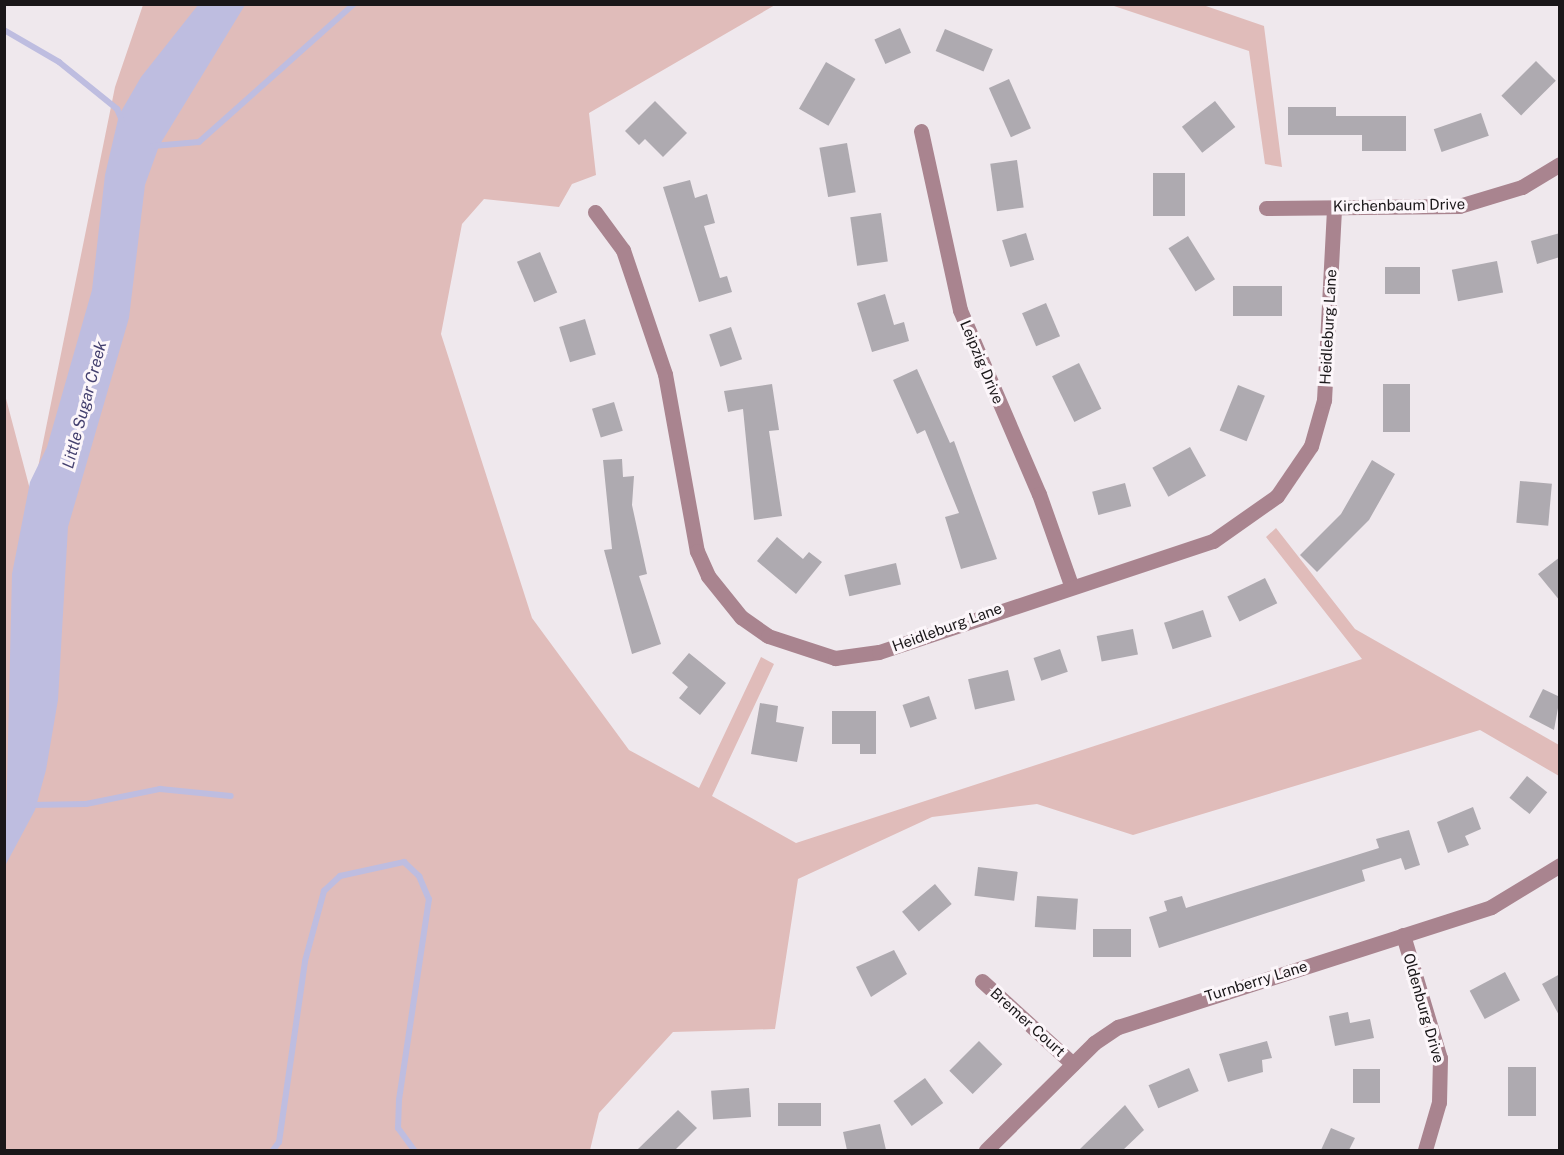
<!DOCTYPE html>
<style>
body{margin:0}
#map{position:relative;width:1564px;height:1155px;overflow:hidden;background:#efe8ed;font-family:"Public Sans",sans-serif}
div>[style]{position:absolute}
.green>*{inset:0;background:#e0bcba}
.water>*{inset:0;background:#bebde0}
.stream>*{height:6px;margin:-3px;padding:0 3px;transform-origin:3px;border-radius:3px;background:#bebde0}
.building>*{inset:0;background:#aeaab0;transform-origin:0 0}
.minor>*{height:15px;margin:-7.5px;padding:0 7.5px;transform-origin:7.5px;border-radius:7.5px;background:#a9848f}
span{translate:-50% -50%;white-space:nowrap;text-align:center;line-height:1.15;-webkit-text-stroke:6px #fcf6fa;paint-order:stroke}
.street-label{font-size:15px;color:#1a1719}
.water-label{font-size:16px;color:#44406f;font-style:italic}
.frame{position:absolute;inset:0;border:6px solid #1a1719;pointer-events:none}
</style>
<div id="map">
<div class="green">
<div style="clip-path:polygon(143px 5px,775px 5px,589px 113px,596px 175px,572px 184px,559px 207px,484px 199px,462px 224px,441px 334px,532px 618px,629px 750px,699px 788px,761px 657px,774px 664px,712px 796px,796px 843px,1362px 659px,1266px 537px,1276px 528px,1355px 629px,1559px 745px,1559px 776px,1480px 730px,1133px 835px,1037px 804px,932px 817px,798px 879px,775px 1029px,673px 1032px,599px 1113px,590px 1150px,5px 1150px,4px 391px,32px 497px,115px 87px)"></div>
<div style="clip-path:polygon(1111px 5px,1203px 5px,1264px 26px,1282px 167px,1265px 164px,1249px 51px)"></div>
</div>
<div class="water">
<div style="clip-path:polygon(198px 5px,245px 5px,159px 146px,145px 185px,129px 318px,68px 527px,58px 700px,46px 770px,35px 810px,5px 866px,12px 574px,30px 482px,47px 447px,92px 290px,105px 175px,119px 115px,141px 77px)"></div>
</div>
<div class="stream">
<div style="left:4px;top:30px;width:64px;rotate:30.2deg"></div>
<div style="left:59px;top:62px;width:75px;rotate:39deg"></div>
<div style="left:117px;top:109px;width:12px;rotate:66deg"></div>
<div style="left:153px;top:146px;width:46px;rotate:-5deg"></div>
<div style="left:199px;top:142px;width:208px;rotate:-41.7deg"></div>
<div style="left:31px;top:805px;width:55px;rotate:-1deg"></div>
<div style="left:86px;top:804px;width:76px;rotate:-11.5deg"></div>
<div style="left:160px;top:789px;width:71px;rotate:5.6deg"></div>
<div style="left:273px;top:1150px;width:10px;rotate:-53deg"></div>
<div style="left:279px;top:1142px;width:183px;rotate:-81.8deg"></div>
<div style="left:305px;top:961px;width:73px;rotate:-74.8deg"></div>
<div style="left:324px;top:891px;width:22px;rotate:-43deg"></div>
<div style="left:340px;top:876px;width:66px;rotate:-12.3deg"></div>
<div style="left:404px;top:862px;width:21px;rotate:43deg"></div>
<div style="left:419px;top:876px;width:25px;rotate:67deg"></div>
<div style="left:429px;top:899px;width:203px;rotate:98.5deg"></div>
<div style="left:399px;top:1100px;width:28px;rotate:92deg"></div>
<div style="left:398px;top:1128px;width:27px;rotate:54deg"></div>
</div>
<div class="building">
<div style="left:900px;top:28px;width:27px;height:28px;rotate:66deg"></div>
<div style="left:945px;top:29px;width:52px;height:24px;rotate:23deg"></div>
<div style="left:1536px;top:61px;width:28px;height:49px;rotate:45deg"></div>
<div style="left:826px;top:62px;width:34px;height:54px;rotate:30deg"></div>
<div style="left:1009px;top:79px;width:54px;height:22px;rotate:66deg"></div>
<div style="clip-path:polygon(655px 101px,687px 133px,663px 157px,645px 139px,639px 145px,625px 131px)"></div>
<div style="left:1215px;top:101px;width:33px;height:42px;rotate:52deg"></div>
<div style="clip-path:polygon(1288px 107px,1336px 107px,1336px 116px,1406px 116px,1406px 151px,1362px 151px,1362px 135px,1288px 135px)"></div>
<div style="left:1481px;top:113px;width:24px;height:50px;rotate:71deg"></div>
<div style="left:847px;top:143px;width:50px;height:28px;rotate:80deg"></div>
<div style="left:1017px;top:160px;width:48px;height:27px;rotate:82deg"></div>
<div style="left:1153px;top:173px;width:32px;height:43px"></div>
<div style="clip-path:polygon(690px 180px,695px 198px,707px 194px,715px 223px,704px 226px,720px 278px,727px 276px,732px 292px,699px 302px,663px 187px)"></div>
<div style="left:881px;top:213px;width:49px;height:31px;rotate:82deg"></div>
<div style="left:1026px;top:233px;width:28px;height:25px;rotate:73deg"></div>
<div style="clip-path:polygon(1560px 233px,1560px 257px,1537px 264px,1531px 241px)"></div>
<div style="left:1188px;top:236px;width:51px;height:23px;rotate:58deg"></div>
<div style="left:540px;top:252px;width:44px;height:25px;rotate:67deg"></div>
<div style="left:1497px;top:261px;width:32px;height:46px;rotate:79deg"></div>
<div style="left:1385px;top:267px;width:35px;height:27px"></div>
<div style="left:1233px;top:286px;width:49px;height:30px"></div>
<div style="clip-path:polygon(885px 294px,894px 325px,904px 322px,909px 341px,872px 352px,857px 303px)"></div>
<div style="left:1046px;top:303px;width:36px;height:26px;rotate:67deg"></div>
<div style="left:585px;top:319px;width:37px;height:27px;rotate:73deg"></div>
<div style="left:731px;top:327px;width:34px;height:23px;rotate:71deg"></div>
<div style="left:1079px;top:363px;width:51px;height:30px;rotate:64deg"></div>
<div style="clip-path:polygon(917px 369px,950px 443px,954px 441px,997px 559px,961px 569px,945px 517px,959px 513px,925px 430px,917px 434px,893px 380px)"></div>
<div style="clip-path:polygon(772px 384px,779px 430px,769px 431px,782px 516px,754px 520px,743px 409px,728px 412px,724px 391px)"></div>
<div style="left:1383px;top:384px;width:27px;height:48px"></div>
<div style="left:1238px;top:385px;width:29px;height:49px;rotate:22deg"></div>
<div style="left:614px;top:402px;width:30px;height:23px;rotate:73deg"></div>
<div style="left:1190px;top:447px;width:33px;height:43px;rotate:61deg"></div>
<div style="clip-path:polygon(622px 459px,623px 477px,634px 476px,632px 505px,647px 574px,639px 576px,661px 644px,632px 654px,604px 550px,612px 549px,603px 460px)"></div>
<div style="clip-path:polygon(1372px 460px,1395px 474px,1369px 520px,1317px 572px,1300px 555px,1341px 514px)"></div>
<div style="left:1520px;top:481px;width:32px;height:42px;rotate:5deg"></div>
<div style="left:1125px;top:483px;width:24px;height:34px;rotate:75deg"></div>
<div style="clip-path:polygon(777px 537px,803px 559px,809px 552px,822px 562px,796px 594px,757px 561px)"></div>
<div style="clip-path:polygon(1560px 557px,1560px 601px,1538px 574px)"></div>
<div style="left:896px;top:563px;width:22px;height:53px;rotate:77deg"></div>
<div style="left:1265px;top:578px;width:28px;height:42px;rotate:64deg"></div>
<div style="left:1203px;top:610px;width:28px;height:41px;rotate:72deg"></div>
<div style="left:1133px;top:629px;width:26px;height:37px;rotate:79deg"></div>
<div style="left:1060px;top:649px;width:24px;height:28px;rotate:71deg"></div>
<div style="clip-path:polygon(689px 653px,726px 683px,700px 715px,679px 698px,688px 687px,672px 673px)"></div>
<div style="left:1008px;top:670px;width:31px;height:41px;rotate:77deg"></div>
<div style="clip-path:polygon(1543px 689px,1560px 697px,1554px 730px,1529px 717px)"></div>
<div style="left:929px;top:696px;width:24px;height:28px;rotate:71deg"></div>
<div style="clip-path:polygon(760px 703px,778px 706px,776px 722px,804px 727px,797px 762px,751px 754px)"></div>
<div style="clip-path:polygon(832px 711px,876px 711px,876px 754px,860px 754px,860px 744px,832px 744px)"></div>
<div style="left:1527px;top:776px;width:26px;height:28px;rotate:39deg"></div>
<div style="clip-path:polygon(1473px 807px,1481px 829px,1465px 836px,1469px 845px,1448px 853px,1437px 822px)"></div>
<div style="clip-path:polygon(1409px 830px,1420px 865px,1405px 870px,1401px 858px,1362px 870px,1365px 881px,1159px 948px,1149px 917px,1167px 911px,1164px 901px,1182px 896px,1186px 908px,1379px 848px,1376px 839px)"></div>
<div style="left:978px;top:867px;width:40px;height:29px;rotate:7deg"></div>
<div style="left:935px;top:884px;width:26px;height:43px;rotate:50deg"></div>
<div style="left:1037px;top:896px;width:41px;height:31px;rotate:4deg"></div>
<div style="left:1093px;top:929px;width:38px;height:28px"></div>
<div style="clip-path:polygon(894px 950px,907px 974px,871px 997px,856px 967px)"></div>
<div style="left:1505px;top:972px;width:32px;height:40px;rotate:62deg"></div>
<div style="clip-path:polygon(1560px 974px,1560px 1017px,1542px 984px)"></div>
<div style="clip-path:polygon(1348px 1012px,1350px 1023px,1370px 1019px,1374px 1038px,1335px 1046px,1329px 1016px)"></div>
<div style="left:979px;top:1041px;width:33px;height:42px;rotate:45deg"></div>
<div style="clip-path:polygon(1267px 1041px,1272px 1058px,1262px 1060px,1263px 1072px,1228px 1082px,1219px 1054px)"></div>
<div style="left:1508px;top:1067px;width:28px;height:49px"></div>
<div style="left:1189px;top:1068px;width:25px;height:44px;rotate:67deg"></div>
<div style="left:1353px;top:1069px;width:27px;height:34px"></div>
<div style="left:925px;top:1078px;width:31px;height:39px;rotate:54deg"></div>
<div style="left:749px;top:1088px;width:29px;height:38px;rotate:86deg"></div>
<div style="left:778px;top:1103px;width:43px;height:23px"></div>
<div style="clip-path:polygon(1125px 1105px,1144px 1130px,1123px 1150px,1079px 1150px)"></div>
<div style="clip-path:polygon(678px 1110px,697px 1128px,675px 1150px,637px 1150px)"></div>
<div style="clip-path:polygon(880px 1124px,886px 1150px,847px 1150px,843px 1132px)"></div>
<div style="clip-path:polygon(1331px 1128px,1355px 1138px,1349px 1150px,1321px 1150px)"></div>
</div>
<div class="minor">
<div style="left:921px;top:131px;width:183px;rotate:77.7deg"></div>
<div style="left:960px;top:310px;width:200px;rotate:66.8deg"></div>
<div style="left:1039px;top:494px;width:96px;rotate:70.6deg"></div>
<div style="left:1266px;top:208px;width:193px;rotate:-0.6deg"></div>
<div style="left:1459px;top:206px;width:66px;rotate:-16.8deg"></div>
<div style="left:1522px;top:187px;width:44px;rotate:-31.2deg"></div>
<div style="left:595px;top:212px;width:47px;rotate:53.6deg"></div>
<div style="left:623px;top:250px;width:131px;rotate:71.3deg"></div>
<div style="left:665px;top:374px;width:180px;rotate:79.8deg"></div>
<div style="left:697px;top:551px;width:27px;rotate:66deg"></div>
<div style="left:708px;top:576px;width:53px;rotate:51.2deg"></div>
<div style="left:741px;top:617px;width:33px;rotate:35deg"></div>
<div style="left:768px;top:636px;width:71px;rotate:18.2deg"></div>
<div style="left:835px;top:658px;width:44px;rotate:-7.8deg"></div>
<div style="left:879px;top:652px;width:352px;rotate:-18.4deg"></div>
<div style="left:1213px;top:541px;width:78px;rotate:-35.1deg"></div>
<div style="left:1277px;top:496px;width:60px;rotate:-55.8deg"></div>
<div style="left:1311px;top:446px;width:48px;rotate:-74.2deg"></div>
<div style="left:1324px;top:400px;width:193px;rotate:-87deg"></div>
<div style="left:1403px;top:935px;width:128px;rotate:73.3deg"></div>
<div style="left:1440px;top:1058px;width:44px;rotate:91.3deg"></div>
<div style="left:1439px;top:1102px;width:50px;rotate:106.3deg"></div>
<div style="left:982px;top:981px;width:123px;rotate:42.4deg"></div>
<div style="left:986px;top:1150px;width:152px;rotate:-44.7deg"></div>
<div style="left:1094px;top:1043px;width:29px;rotate:-34deg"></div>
<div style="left:1118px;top:1027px;width:392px;rotate:-17.8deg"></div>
<div style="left:1491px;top:907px;width:81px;rotate:-31.3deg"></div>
</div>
<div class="street-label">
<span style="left:1399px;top:205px;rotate:-1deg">Kirchenbaum Drive</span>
<span style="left:1328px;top:327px;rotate:-87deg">Heidleburg Lane</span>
<span style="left:982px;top:362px;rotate:67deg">Leipzig Drive</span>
<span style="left:947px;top:627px;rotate:-20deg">Heidleburg Lane</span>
<span style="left:1256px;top:981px;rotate:-17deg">Turnberry Lane</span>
<span style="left:1424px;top:1008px;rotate:74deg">Oldenburg Drive</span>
<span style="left:1028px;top:1022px;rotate:42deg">Bremer Court</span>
</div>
<div class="water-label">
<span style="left:85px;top:405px;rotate:-75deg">Little Sugar Creek</span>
</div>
<div class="frame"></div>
</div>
